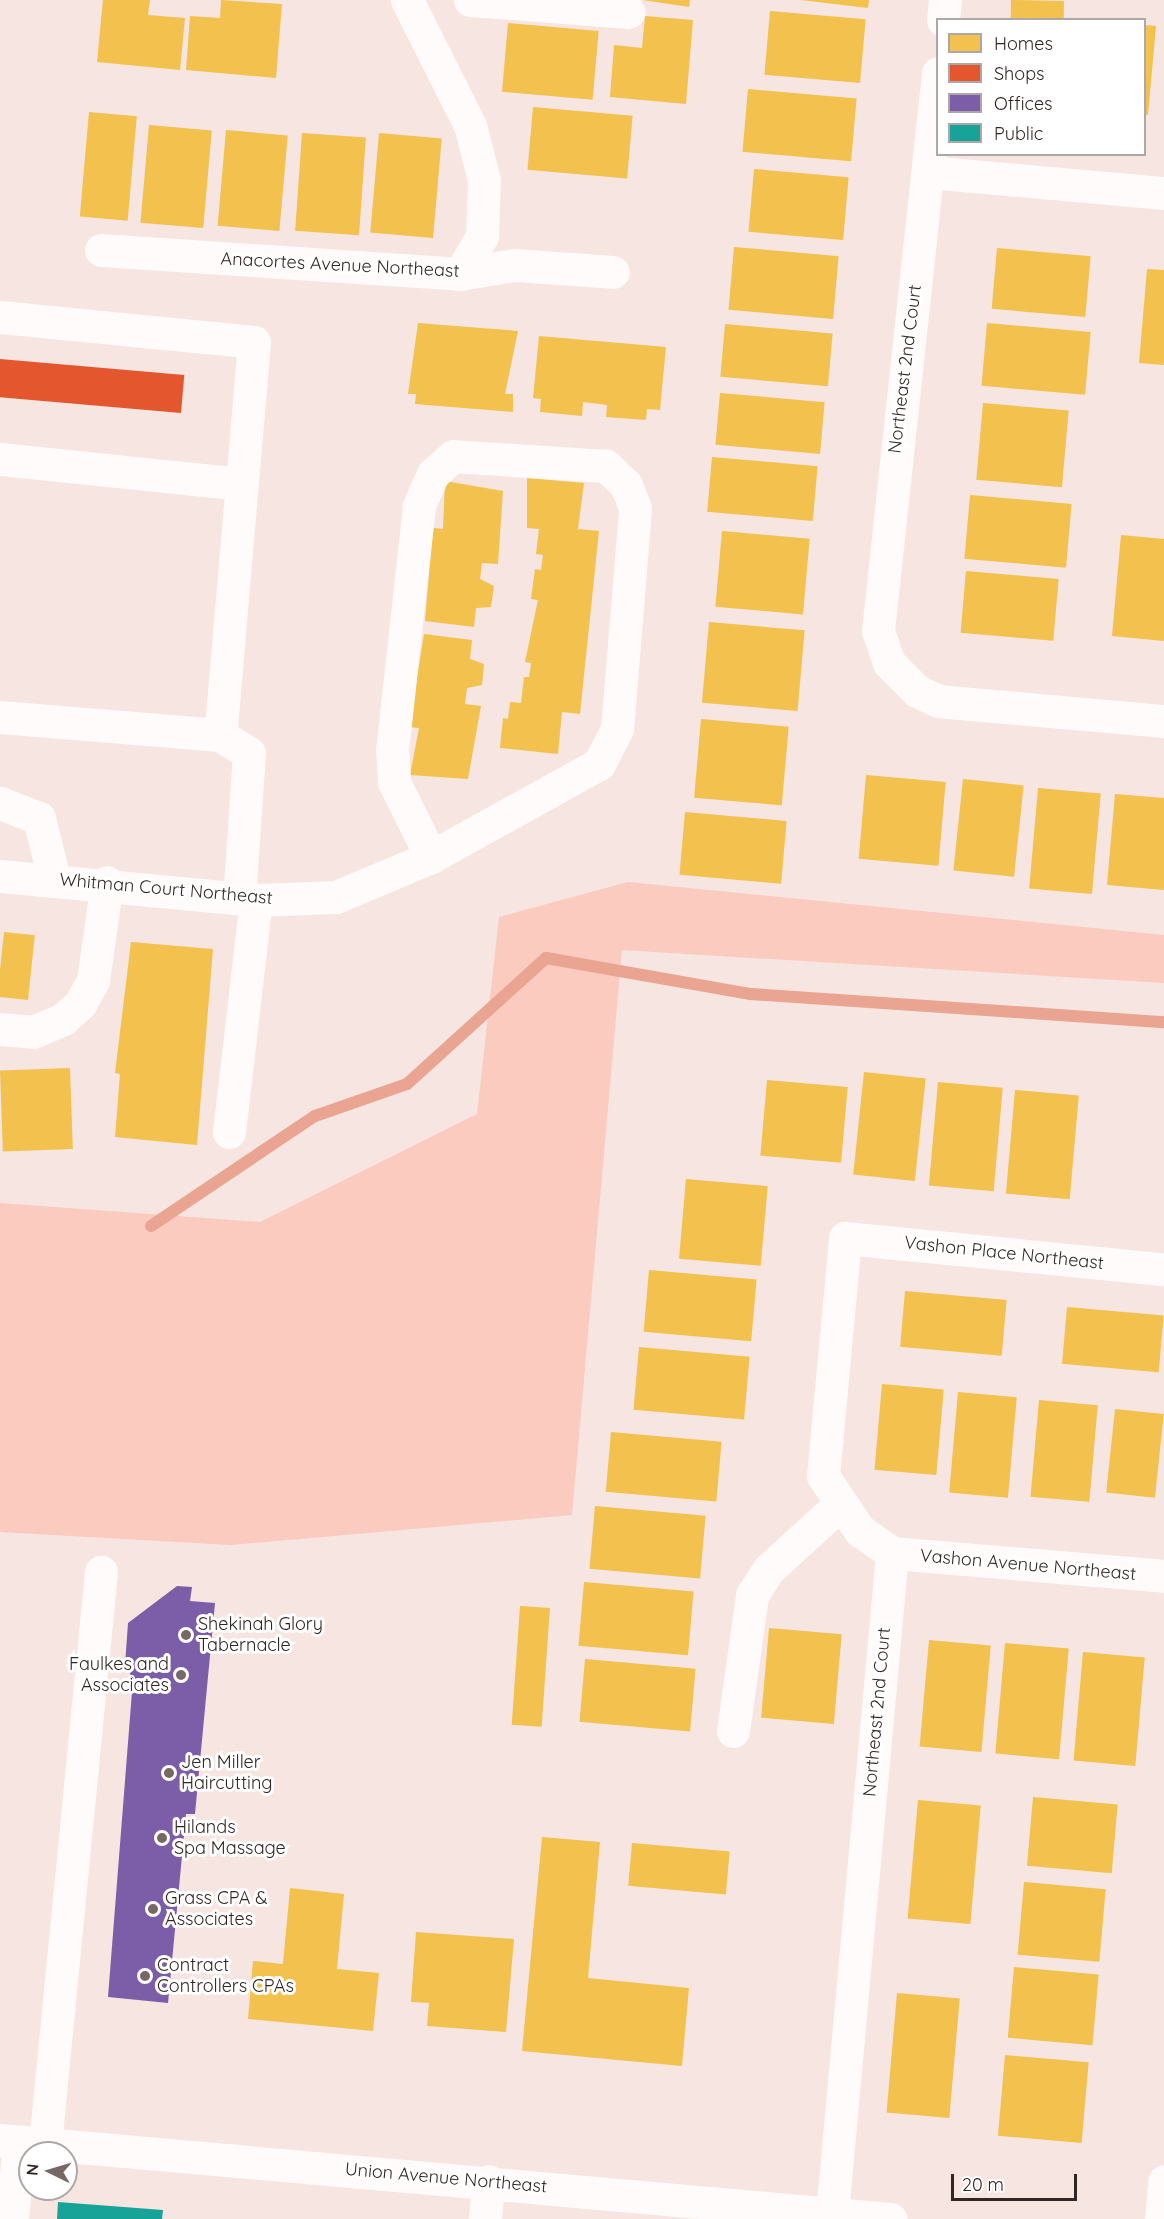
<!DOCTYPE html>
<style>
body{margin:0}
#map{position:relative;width:1164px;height:2219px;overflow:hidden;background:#f6e5e0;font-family:Quicksand,sans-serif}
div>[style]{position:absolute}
.green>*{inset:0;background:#facbbe}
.homes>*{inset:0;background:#f2c14e;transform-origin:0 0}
.shops>*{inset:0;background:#e4572e;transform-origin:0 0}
.offices>*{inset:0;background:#7b5ea7}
.public>*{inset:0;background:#17a398}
.stream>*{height:12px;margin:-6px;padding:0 6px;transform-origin:6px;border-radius:6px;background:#e9a591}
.minor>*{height:33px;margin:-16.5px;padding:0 16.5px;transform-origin:16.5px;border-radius:16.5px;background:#fefbfa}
.dots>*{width:16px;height:16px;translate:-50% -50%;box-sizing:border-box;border:3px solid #fff;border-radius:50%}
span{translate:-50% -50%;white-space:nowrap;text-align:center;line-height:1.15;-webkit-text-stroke:6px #fff;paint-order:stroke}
.street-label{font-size:18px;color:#312623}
.poi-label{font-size:18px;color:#312623}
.left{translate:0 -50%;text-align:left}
.right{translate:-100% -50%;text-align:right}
.legend{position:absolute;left:936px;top:18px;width:210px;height:138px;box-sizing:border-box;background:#fff;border:2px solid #ada8a7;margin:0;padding:8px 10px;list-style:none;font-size:18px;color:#312623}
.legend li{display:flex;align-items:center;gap:12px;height:30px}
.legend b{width:30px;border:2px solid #ada8a7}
.north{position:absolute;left:18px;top:2141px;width:60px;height:60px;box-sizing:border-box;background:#fff;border:2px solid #ada8a7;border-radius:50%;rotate:275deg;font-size:16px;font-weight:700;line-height:24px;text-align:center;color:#312623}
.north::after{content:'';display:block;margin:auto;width:21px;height:27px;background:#766965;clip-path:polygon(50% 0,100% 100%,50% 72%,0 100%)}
.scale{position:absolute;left:951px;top:2174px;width:126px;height:27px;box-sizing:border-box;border:3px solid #312623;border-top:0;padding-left:8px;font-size:18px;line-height:21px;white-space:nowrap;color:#312623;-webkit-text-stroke:4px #fff;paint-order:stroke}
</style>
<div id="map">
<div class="green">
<div style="clip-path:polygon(628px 882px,1164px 935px,1164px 983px,622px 950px,572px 1515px,231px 1545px,0 1532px,0 1203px,260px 1222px,477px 1114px,499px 917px)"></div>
</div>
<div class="homes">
<div style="clip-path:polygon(103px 0,150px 0,148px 15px,185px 18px,180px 70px,97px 62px)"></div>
<div style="clip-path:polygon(221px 0,282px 4px,276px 78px,186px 70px,190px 16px,220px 18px)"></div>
<div style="clip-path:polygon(643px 0,690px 0,689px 7px)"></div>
<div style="clip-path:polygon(801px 0,869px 0,868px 8px)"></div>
<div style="left:1011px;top:0;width:53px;height:20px;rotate:1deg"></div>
<div style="left:770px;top:11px;width:96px;height:64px;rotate:5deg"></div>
<div style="clip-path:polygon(645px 16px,693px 20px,686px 104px,610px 97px,614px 45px,642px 48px)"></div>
<div style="left:508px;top:23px;width:91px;height:69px;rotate:5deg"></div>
<div style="clip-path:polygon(1144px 25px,1156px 26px,1148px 115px,1144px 115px)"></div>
<div style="left:748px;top:89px;width:109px;height:63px;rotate:5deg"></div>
<div style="left:533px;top:107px;width:100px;height:63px;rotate:5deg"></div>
<div style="left:89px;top:112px;width:48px;height:105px;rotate:5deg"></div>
<div style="left:149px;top:125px;width:63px;height:98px;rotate:5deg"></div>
<div style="left:226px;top:130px;width:62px;height:96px;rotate:5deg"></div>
<div style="left:302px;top:133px;width:64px;height:98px;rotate:4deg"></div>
<div style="left:379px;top:133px;width:63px;height:100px;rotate:5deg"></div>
<div style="left:754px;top:169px;width:95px;height:63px;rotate:5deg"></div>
<div style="left:734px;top:247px;width:105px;height:63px;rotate:5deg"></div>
<div style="left:997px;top:248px;width:94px;height:61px;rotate:5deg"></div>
<div style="clip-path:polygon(1147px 269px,1164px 270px,1164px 365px,1139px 363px)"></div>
<div style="clip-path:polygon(418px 323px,518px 331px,505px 394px,513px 394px,513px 412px,415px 404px,416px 394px,408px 394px)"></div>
<div style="left:987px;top:323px;width:104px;height:63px;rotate:5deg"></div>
<div style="left:725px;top:324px;width:108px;height:53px;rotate:5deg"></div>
<div style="clip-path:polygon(539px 336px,666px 347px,660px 410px,647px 409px,646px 420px,606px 417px,607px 405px,583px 402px,582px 416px,540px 412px,541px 399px,533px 398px)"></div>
<div style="left:720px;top:393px;width:105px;height:52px;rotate:5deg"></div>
<div style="left:983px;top:403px;width:86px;height:77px;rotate:5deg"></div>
<div style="left:712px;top:457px;width:106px;height:55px;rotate:5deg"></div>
<div style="clip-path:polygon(527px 478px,584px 483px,578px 529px,599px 531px,580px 714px,562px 712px,558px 754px,500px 748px,503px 718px,508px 719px,510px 702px,521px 703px,524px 677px,529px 677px,531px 663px,525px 662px,538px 600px,531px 599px,535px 569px,541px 570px,543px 555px,536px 554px,539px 529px,527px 528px)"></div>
<div style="clip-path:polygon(445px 481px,503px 491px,498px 564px,482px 563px,480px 579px,494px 586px,491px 607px,476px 608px,474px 627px,425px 621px,433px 528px,443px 529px)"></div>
<div style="left:970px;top:495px;width:102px;height:64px;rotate:5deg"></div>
<div style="left:722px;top:531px;width:88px;height:76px;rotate:5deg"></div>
<div style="clip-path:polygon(1121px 535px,1164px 539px,1164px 641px,1112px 636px)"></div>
<div style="left:966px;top:571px;width:93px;height:62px;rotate:5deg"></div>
<div style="left:709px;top:622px;width:96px;height:81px;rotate:5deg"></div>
<div style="clip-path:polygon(424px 634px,472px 640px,470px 659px,484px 664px,482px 685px,467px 688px,465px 704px,481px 706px,468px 779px,410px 775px,419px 728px,409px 727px)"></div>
<div style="left:701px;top:719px;width:88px;height:79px;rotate:5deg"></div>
<div style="left:866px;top:775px;width:80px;height:84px;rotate:5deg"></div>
<div style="left:963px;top:779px;width:61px;height:92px;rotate:6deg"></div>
<div style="left:1038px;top:788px;width:63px;height:101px;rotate:5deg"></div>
<div style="clip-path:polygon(1115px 794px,1164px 798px,1164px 890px,1107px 885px)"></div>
<div style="left:685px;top:812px;width:102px;height:63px;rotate:5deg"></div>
<div style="left:4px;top:932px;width:31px;height:65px;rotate:6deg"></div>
<div style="clip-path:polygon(131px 942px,213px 949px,197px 1145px,115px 1137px,120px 1074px,115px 1073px)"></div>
<div style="left:70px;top:1068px;width:81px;height:70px;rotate:88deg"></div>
<div style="left:864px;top:1072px;width:62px;height:103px;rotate:6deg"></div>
<div style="left:767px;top:1080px;width:81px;height:76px;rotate:5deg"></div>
<div style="left:938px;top:1082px;width:65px;height:104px;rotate:5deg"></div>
<div style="left:1015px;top:1090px;width:64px;height:104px;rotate:5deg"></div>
<div style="left:686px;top:1179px;width:82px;height:80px;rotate:5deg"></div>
<div style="left:649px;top:1270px;width:108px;height:62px;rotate:5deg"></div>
<div style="left:905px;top:1291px;width:102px;height:56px;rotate:5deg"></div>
<div style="left:1067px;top:1307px;width:97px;height:57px;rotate:5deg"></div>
<div style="left:639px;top:1347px;width:111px;height:63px;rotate:5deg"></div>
<div style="left:882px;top:1384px;width:62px;height:86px;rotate:5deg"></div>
<div style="left:958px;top:1392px;width:59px;height:101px;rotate:5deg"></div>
<div style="left:1039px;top:1400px;width:59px;height:97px;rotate:5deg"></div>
<div style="left:1115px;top:1409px;width:49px;height:84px;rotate:6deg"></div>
<div style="left:611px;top:1432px;width:111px;height:60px;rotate:5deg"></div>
<div style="left:595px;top:1506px;width:111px;height:63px;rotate:5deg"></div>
<div style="left:584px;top:1582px;width:110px;height:64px;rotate:5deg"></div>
<div style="left:520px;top:1606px;width:30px;height:119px;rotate:4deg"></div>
<div style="left:769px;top:1628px;width:73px;height:90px;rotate:5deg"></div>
<div style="left:929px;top:1640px;width:62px;height:107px;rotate:5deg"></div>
<div style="left:1005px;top:1643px;width:64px;height:111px;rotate:5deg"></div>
<div style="left:1083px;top:1652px;width:62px;height:109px;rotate:5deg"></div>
<div style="left:585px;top:1659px;width:111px;height:63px;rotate:5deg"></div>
<div style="left:1033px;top:1797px;width:85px;height:69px;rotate:5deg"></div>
<div style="left:918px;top:1800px;width:63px;height:119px;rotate:5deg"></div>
<div style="clip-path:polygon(542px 1837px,600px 1842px,588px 1978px,689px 1988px,682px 2066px,522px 2051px)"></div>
<div style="left:632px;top:1843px;width:98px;height:43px;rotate:5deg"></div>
<div style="left:1024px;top:1882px;width:82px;height:73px;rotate:5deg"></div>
<div style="clip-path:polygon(290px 1888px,344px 1894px,337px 1969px,379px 1973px,373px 2031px,248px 2019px,253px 1961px,283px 1964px)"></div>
<div style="clip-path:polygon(416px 1932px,514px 1939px,506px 2032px,427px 2026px,429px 2003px,411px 2002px)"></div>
<div style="left:1014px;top:1967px;width:85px;height:71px;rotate:5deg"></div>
<div style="left:897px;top:1993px;width:63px;height:120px;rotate:5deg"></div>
<div style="left:1005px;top:2055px;width:84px;height:81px;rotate:5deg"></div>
</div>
<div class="shops">
<div style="left:0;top:359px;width:185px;height:38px;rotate:5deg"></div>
</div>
<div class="offices">
<div style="clip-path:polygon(177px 1586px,192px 1587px,190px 1601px,215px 1603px,195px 1814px,186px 1814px,168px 2003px,108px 1997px,133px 1679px,125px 1665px,128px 1623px)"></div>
</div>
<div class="public">
<div style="clip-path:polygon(58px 2202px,163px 2210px,162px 2219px,57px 2219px)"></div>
</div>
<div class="stream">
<div style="left:151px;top:1226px;width:197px;rotate:-33.9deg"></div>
<div style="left:315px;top:1116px;width:97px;rotate:-19.2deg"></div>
<div style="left:407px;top:1084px;width:188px;rotate:-42.2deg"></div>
<div style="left:546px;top:958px;width:208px;rotate:10deg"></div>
<div style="left:751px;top:994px;width:414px;rotate:3.9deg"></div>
</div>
<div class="minor">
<div style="left:407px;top:0;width:140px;rotate:63.3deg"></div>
<div style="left:470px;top:125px;width:57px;rotate:75.7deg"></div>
<div style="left:484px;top:180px;width:56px;rotate:92deg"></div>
<div style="left:482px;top:236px;width:44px;rotate:120.1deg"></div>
<div style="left:470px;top:0;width:159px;rotate:4.3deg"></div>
<div style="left:943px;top:20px;width:20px;rotate:-84deg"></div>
<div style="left:938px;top:73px;width:561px;rotate:96.14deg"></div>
<div style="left:878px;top:631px;width:34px;rotate:71deg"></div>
<div style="left:889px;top:663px;width:40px;rotate:45deg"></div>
<div style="left:917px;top:691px;width:23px;rotate:25deg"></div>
<div style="left:938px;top:701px;width:227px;rotate:5.1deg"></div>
<div style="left:928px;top:172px;width:237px;rotate:5.1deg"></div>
<div style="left:101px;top:250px;width:360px;rotate:3.8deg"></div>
<div style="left:460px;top:274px;width:55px;rotate:-9.5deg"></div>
<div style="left:514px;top:265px;width:99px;rotate:4deg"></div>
<div style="left:0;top:317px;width:255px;rotate:5.6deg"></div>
<div style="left:254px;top:342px;width:394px;rotate:94.9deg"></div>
<div style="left:220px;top:735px;width:221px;rotate:-175.3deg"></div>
<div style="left:0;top:459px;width:242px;rotate:5.9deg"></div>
<div style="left:220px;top:735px;width:34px;rotate:32deg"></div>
<div style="left:249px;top:753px;width:145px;rotate:93.9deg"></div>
<div style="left:0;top:803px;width:42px;rotate:21deg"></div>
<div style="left:39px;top:818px;width:63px;rotate:76.2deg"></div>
<div style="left:0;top:876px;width:257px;rotate:5.4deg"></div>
<div style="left:256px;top:900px;width:80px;rotate:-2.1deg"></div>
<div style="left:336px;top:897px;width:103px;rotate:-22.8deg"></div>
<div style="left:431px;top:857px;width:192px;rotate:-29deg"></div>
<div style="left:599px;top:764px;width:39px;rotate:-63deg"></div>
<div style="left:617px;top:729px;width:222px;rotate:-85.3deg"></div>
<div style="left:635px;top:508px;width:25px;rotate:-111deg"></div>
<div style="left:626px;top:485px;width:28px;rotate:-136deg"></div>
<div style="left:606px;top:466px;width:153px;rotate:-176.3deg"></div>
<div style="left:453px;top:456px;width:27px;rotate:138deg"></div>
<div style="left:433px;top:474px;width:35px;rotate:114deg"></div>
<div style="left:419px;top:506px;width:245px;rotate:96.3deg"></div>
<div style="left:392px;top:750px;width:32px;rotate:86deg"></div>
<div style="left:394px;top:782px;width:84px;rotate:63.7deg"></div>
<div style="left:0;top:1029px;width:33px;rotate:5deg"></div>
<div style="left:33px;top:1032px;width:33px;rotate:-23deg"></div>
<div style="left:63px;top:1019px;width:23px;rotate:-41deg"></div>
<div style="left:80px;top:1004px;width:26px;rotate:-61deg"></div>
<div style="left:93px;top:981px;width:100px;rotate:-82deg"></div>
<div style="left:229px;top:1132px;width:234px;rotate:-83.4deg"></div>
<div style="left:892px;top:1553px;width:273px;rotate:4.8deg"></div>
<div style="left:733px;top:1731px;width:137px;rotate:-82deg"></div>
<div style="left:752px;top:1595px;width:31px;rotate:-57deg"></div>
<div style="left:769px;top:1569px;width:95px;rotate:-42.4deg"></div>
<div style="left:0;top:2140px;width:894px;rotate:5.07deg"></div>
<div style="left:45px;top:2144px;width:575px;rotate:-84.41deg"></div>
<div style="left:832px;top:2214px;width:664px;rotate:-84.81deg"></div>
<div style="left:892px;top:1553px;width:39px;rotate:-145deg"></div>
<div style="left:860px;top:1531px;width:66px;rotate:-123.9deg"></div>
<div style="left:823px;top:1476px;width:239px;rotate:-84.7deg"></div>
<div style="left:845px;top:1238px;width:321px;rotate:5.6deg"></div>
<div style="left:12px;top:2219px;width:78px;rotate:-84.9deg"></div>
<div style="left:485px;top:2219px;width:38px;rotate:-85deg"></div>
<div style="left:1161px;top:2219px;width:38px;rotate:-85deg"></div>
</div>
<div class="dots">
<div style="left:186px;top:1635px;background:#766965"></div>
<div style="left:181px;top:1675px;background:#766965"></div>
<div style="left:169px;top:1773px;background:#766965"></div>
<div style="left:162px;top:1838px;background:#766965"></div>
<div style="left:153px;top:1909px;background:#766965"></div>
<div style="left:145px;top:1976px;background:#766965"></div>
</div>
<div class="street-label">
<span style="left:340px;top:265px;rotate:3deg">Anacortes Avenue Northeast</span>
<span style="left:905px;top:369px;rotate:-83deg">Northeast 2nd Court</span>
<span style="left:166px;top:889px;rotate:5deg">Whitman Court Northeast</span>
<span style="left:1004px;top:1253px;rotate:6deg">Vashon Place Northeast</span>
<span style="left:1028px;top:1565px;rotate:5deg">Vashon Avenue Northeast</span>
<span style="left:877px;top:1712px;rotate:-85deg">Northeast 2nd Court</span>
<span style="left:446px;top:2178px;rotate:5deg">Union Avenue Northeast</span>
</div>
<div class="poi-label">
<span class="left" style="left:198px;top:1635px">Shekinah Glory<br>Tabernacle</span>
<span class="right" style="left:169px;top:1675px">Faulkes and<br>Associates</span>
<span class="left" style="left:181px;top:1773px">Jen Miller<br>Haircutting</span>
<span class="left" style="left:174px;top:1838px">Hilands<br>Spa Massage</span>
<span class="left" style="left:165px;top:1909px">Grass CPA &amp;<br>Associates</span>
<span class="left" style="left:157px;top:1976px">Contract<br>Controllers CPAs</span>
</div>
<ul class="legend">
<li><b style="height:16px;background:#f2c14e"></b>Homes</li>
<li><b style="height:16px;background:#e4572e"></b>Shops</li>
<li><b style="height:16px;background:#7b5ea7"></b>Offices</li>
<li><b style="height:16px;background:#17a398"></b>Public</li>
</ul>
<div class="north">N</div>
<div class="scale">20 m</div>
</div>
